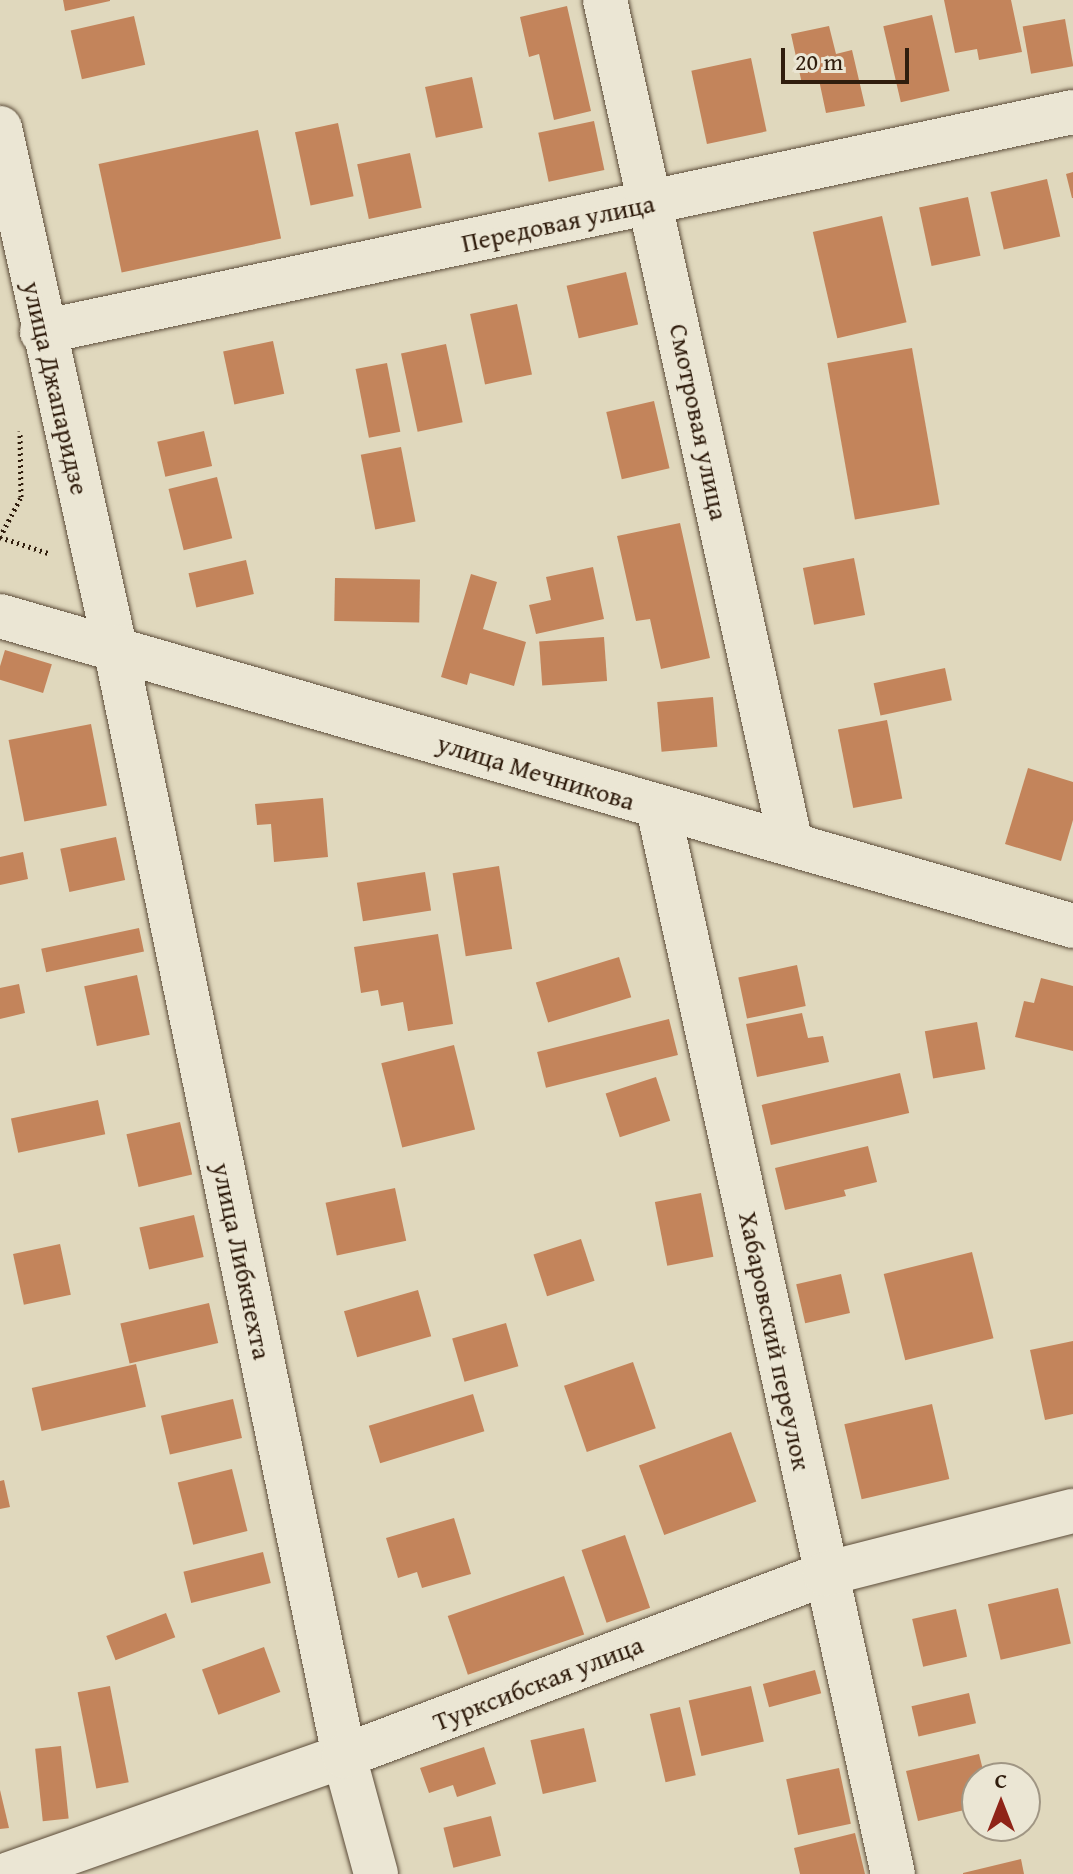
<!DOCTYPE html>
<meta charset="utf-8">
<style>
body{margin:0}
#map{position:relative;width:1073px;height:1874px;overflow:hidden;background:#e0d8bd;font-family:"Gentium Book Plus",serif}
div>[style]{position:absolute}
.building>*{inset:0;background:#c3845b;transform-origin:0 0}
.path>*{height:5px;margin-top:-2.5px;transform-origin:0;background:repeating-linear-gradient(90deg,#301d0d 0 2px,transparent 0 6px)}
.roads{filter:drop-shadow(0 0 2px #5c4c39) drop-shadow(0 0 2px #5c4c39)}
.street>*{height:44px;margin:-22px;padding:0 22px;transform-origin:22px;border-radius:22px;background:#ebe6d4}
.secondary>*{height:44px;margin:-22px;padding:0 22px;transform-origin:22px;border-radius:22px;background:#ebe6d4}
span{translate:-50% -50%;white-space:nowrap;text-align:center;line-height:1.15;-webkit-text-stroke:7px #ebe6d4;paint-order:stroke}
.street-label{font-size:26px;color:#301d0d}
.north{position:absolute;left:961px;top:1762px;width:80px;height:80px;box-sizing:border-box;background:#ebe6d4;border:2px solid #a09684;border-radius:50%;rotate:0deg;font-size:22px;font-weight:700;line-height:32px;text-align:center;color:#301d0d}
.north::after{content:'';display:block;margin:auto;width:28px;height:36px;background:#8f2418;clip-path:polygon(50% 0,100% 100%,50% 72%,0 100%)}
.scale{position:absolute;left:781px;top:48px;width:128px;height:36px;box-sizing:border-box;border:4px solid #301d0d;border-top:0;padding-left:10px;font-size:24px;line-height:28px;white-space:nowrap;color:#301d0d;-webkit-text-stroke:6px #ebe6d4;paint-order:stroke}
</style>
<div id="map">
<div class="building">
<div style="clip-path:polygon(63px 0,110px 0,110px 1px,65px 11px)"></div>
<div style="clip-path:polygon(944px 0,1011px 0,1022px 52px,979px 60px,977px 49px,955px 53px)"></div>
<div style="clip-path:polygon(567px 6px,591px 111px,554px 120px,539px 54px,529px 57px,520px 17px)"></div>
<div style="left:932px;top:15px;width:78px;height:50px;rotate:77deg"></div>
<div style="left:134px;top:16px;width:50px;height:65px;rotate:77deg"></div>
<div style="left:1065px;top:19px;width:48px;height:43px;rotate:80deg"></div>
<div style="clip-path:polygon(829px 26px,836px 54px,852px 50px,865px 106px,826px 113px,819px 80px,802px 84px,791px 34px)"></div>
<div style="left:751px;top:58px;width:75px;height:61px;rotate:78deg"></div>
<div style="left:472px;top:77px;width:52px;height:48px;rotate:78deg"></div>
<div style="left:594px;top:121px;width:50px;height:57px;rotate:78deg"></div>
<div style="left:338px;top:123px;width:75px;height:44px;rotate:78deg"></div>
<div style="left:258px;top:130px;width:111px;height:163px;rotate:78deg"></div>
<div style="left:410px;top:153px;width:56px;height:54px;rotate:78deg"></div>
<div style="clip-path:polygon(1073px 172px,1073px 198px,1072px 198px,1066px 174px)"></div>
<div style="left:1047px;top:179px;width:59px;height:58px;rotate:77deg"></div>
<div style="left:968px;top:197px;width:60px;height:50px;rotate:78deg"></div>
<div style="left:882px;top:216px;width:109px;height:71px;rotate:77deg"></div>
<div style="left:626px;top:272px;width:54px;height:61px;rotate:77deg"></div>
<div style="left:517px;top:304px;width:72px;height:48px;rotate:78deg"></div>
<div style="left:273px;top:341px;width:54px;height:51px;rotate:78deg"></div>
<div style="left:446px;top:344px;width:80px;height:46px;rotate:78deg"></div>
<div style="left:912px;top:348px;width:159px;height:86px;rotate:80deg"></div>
<div style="left:387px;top:363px;width:70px;height:32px;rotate:79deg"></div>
<div style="left:654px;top:401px;width:69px;height:49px;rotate:77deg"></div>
<div style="left:204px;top:431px;width:36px;height:48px;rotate:77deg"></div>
<div style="left:401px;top:447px;width:76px;height:41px;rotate:79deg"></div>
<div style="left:217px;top:477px;width:63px;height:50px;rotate:76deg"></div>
<div style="clip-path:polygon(680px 523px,710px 658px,661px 669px,650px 619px,636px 621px,617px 536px)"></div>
<div style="left:854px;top:558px;width:58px;height:52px;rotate:79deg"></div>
<div style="left:246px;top:560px;width:35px;height:59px;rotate:77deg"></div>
<div style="clip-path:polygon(593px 567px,604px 619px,536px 634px,529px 605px,551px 600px,546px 577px)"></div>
<div style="clip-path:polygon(471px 574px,497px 582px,483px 629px,526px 642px,514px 686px,470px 673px,467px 685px,441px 677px)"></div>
<div style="left:335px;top:578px;width:85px;height:43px;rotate:1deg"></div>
<div style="left:604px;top:637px;width:44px;height:65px;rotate:86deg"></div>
<div style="left:5px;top:650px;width:49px;height:30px;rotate:17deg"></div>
<div style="left:945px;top:668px;width:33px;height:73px;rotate:78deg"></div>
<div style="left:713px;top:697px;width:50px;height:56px;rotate:85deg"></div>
<div style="left:887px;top:720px;width:80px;height:50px;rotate:79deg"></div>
<div style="left:91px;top:724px;width:83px;height:84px;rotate:79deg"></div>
<div style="clip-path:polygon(1028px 768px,1073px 782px,1073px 820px,1061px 861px,1005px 844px)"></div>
<div style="clip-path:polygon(323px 798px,328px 857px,274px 862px,271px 824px,257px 825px,255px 804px)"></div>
<div style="left:116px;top:837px;width:44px;height:57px;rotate:78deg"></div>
<div style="clip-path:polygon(23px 852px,28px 879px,0 885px,0 857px)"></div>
<div style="left:499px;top:866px;width:84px;height:47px;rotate:81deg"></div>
<div style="left:425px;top:872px;width:39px;height:69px;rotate:81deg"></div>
<div style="left:139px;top:928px;width:24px;height:100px;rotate:78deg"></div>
<div style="clip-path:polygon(438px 934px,453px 1024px,408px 1031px,403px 1002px,381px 1006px,378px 990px,361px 993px,354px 947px)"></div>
<div style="left:619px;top:957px;width:42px;height:87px;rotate:73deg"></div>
<div style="left:797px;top:965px;width:42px;height:60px;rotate:78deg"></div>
<div style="left:137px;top:975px;width:61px;height:54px;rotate:78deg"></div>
<div style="clip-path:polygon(1041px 978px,1073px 986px,1073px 1051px,1015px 1037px,1024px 1001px,1034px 1003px)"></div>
<div style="clip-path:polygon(19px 984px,25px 1013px,0 1019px,0 988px)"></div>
<div style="clip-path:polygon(802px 1013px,808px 1038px,823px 1036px,829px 1062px,757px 1077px,746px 1024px)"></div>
<div style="left:669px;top:1019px;width:37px;height:136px;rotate:76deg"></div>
<div style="left:977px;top:1022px;width:48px;height:53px;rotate:80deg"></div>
<div style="left:454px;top:1045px;width:87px;height:75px;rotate:76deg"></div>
<div style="left:900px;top:1073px;width:41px;height:142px;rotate:77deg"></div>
<div style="left:656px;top:1077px;width:46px;height:53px;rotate:72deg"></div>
<div style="left:98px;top:1100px;width:35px;height:89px;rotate:78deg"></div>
<div style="left:180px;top:1122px;width:54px;height:55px;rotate:77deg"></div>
<div style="clip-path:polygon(868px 1146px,877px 1182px,844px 1190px,846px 1196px,785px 1210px,775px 1168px)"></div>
<div style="left:395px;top:1188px;width:54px;height:71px;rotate:78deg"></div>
<div style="left:701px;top:1193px;width:65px;height:47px;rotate:79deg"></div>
<div style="left:194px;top:1215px;width:43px;height:56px;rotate:77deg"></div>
<div style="left:581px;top:1239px;width:44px;height:50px;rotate:72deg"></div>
<div style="left:60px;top:1244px;width:52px;height:48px;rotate:78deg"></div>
<div style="left:972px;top:1252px;width:89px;height:91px;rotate:76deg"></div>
<div style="left:841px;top:1274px;width:40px;height:46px;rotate:77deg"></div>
<div style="left:418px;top:1290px;width:48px;height:77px;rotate:74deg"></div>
<div style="left:209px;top:1303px;width:41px;height:91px;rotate:77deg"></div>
<div style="left:506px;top:1323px;width:45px;height:56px;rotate:74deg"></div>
<div style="clip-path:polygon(1073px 1341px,1073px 1414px,1045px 1420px,1030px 1350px)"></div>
<div style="left:633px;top:1362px;width:70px;height:73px;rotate:71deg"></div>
<div style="left:136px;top:1364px;width:44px;height:107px;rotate:77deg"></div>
<div style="left:473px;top:1394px;width:39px;height:109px;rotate:73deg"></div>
<div style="left:233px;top:1399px;width:40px;height:74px;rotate:77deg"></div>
<div style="left:932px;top:1404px;width:77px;height:90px;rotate:77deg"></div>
<div style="left:731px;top:1432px;width:74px;height:98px;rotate:70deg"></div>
<div style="left:232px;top:1469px;width:64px;height:56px;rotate:76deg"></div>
<div style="clip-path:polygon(4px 1480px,10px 1507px,0 1509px,0 1481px)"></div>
<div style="clip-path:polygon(454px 1518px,471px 1574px,422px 1588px,417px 1572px,398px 1578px,386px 1538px)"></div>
<div style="left:625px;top:1535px;width:77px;height:46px;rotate:71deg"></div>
<div style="left:263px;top:1552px;width:32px;height:82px;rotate:76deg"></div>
<div style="left:564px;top:1576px;width:62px;height:123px;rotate:71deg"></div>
<div style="left:1058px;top:1588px;width:57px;height:72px;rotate:77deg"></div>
<div style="left:956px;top:1609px;width:49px;height:45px;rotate:77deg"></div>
<div style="left:166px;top:1613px;width:26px;height:64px;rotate:69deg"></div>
<div style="left:264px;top:1647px;width:48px;height:66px;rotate:70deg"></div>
<div style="left:815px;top:1670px;width:24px;height:54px;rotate:75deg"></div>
<div style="left:110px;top:1686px;width:98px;height:33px;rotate:79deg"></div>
<div style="left:751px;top:1686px;width:57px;height:64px;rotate:77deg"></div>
<div style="left:969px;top:1693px;width:31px;height:59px;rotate:77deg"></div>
<div style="left:680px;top:1707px;width:70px;height:31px;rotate:77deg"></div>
<div style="left:584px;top:1728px;width:55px;height:55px;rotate:77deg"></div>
<div style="left:61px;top:1746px;width:73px;height:26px;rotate:84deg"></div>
<div style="clip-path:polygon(484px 1747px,496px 1784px,457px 1797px,453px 1785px,429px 1793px,420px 1768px)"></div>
<div style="clip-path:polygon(979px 1754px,985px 1778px,977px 1778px,977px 1807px,918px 1821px,906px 1771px)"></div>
<div style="left:839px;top:1768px;width:57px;height:54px;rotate:78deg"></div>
<div style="clip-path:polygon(0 1790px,9px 1828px,0 1829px)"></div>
<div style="left:491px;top:1816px;width:41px;height:49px;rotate:76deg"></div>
<div style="clip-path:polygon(855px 1833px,865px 1874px,800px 1874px,794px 1848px)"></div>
<div style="clip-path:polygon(1021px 1859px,1024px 1874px,963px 1874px,963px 1873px)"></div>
</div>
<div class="path">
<div style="left:0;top:537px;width:45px;rotate:-62.3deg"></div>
<div style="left:21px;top:497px;width:66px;rotate:-90.9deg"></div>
<div style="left:0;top:537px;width:51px;rotate:18.4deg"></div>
</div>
<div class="roads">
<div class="street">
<div style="left:605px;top:0;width:864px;rotate:77.57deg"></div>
<div style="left:0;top:128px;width:532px;rotate:77.51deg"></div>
<div style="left:115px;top:647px;width:1132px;rotate:78.33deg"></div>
<div style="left:344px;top:1756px;width:122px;rotate:74.8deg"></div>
<div style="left:42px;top:332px;width:1054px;rotate:-12.05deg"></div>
<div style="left:658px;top:808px;width:1092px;rotate:77.57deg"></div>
<div style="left:9px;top:1874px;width:355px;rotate:-19.4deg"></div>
<div style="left:344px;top:1756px;width:514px;rotate:-20.73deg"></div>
<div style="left:825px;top:1574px;width:256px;rotate:-14.3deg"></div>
</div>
<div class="secondary">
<div style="left:0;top:616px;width:1117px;rotate:16.11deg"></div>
</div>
</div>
<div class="street-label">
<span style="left:558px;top:223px;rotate:-12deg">Передовая улица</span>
<span style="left:56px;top:388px;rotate:77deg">улица Джапаридзе</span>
<span style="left:699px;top:422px;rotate:78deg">Смотровая улица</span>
<span style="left:536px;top:772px;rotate:17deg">улица Мечникова</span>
<span style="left:242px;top:1261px;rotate:78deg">улица Либкнехта</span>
<span style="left:775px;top:1341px;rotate:78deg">Хабаровский переулок</span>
<span style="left:538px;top:1683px;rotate:-21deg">Турксибская улица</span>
</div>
<div class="north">С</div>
<div class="scale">20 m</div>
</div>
